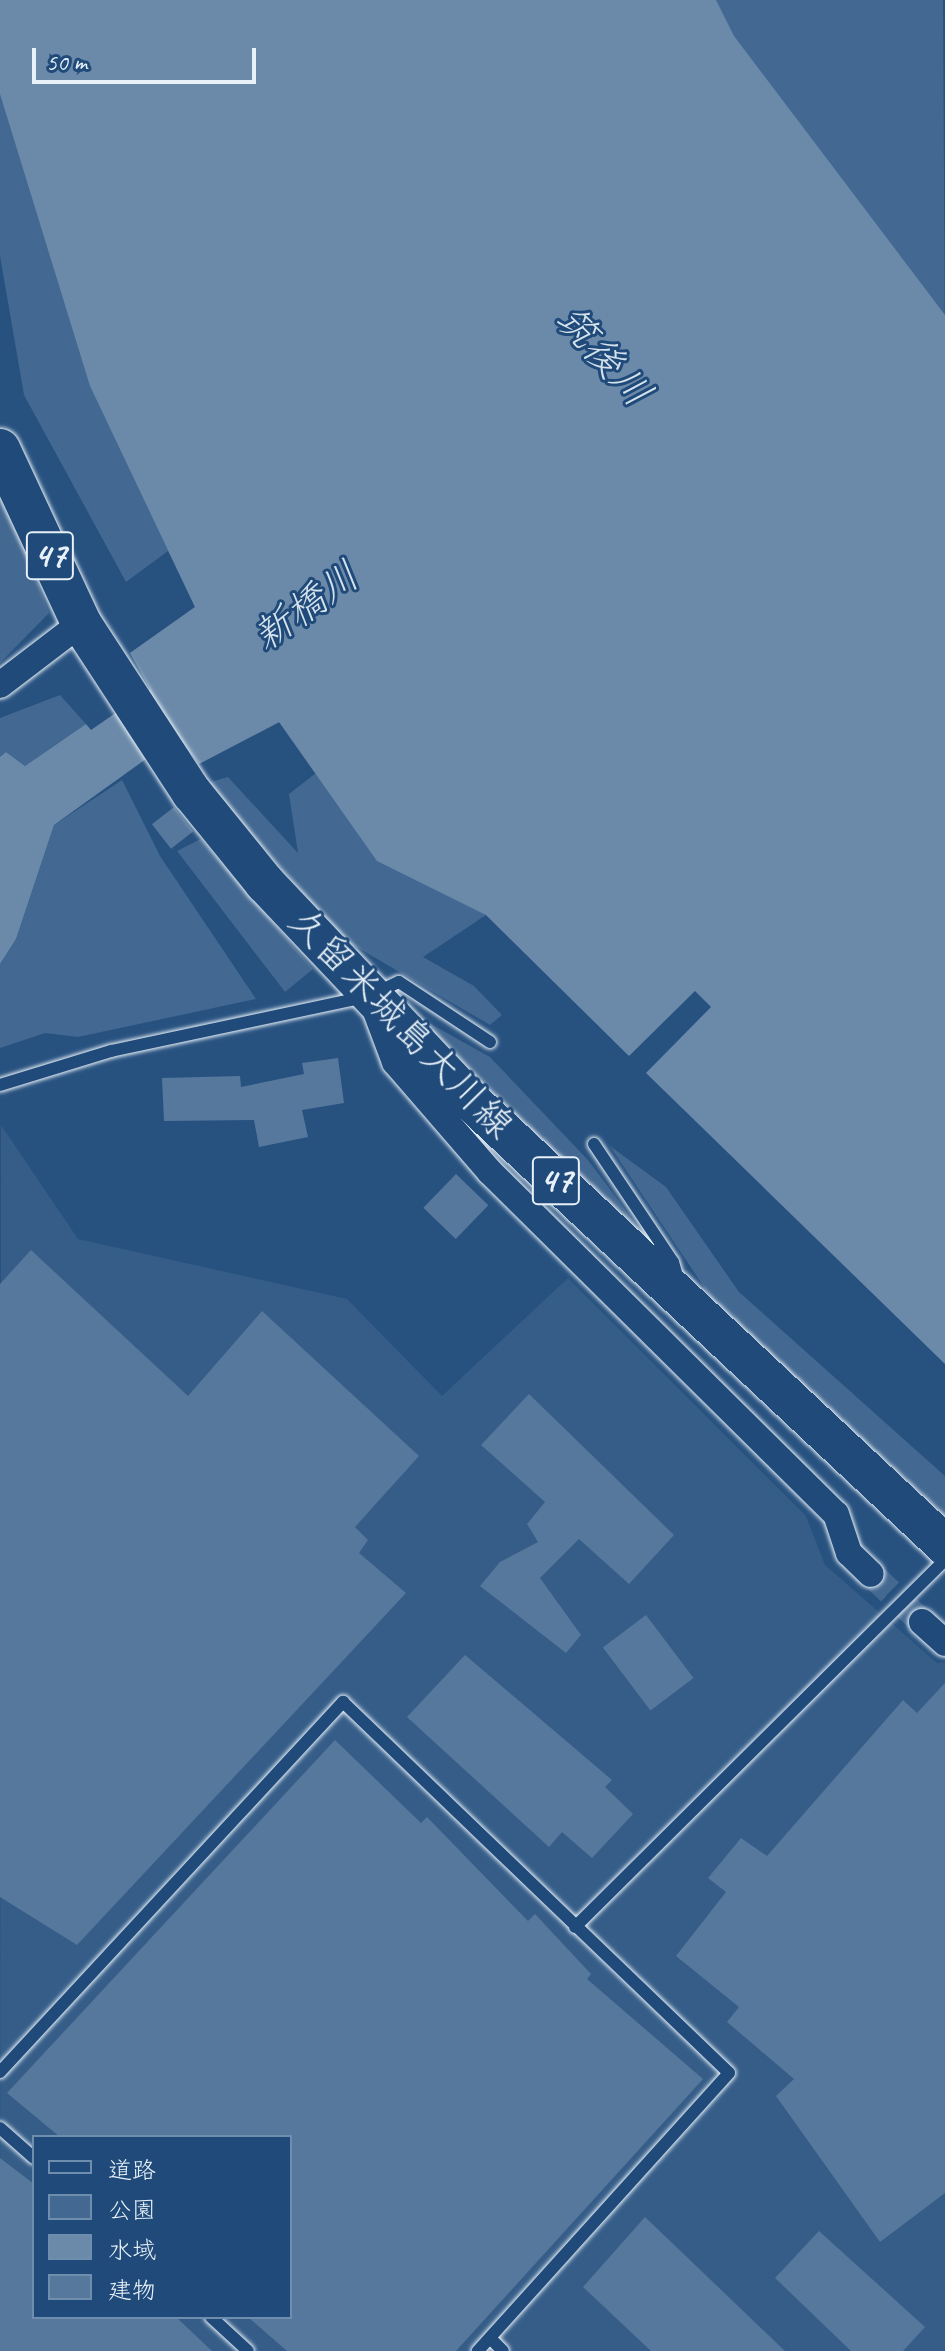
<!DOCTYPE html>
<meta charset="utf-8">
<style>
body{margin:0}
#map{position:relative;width:945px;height:2351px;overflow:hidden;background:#27517f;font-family:Caveat,"Klee One",sans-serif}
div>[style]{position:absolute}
.built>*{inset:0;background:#355d88}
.green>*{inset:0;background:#436891}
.water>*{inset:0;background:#6b8aaa}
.building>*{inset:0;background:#57789d;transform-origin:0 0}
.street-tunnel>*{height:26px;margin-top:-13px;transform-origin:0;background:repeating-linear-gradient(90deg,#446991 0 26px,transparent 0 39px)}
.roads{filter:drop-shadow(0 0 2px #e8f1f8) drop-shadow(0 0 2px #e8f1f8)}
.lane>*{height:12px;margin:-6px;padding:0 6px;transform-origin:6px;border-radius:6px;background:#1f4a7a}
.street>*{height:26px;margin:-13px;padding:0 13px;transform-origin:13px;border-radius:13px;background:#1f4a7a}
.primary>*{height:40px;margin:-20px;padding:0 20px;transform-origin:20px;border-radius:20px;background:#1f4a7a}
span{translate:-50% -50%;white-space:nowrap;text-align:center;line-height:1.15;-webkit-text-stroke:6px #1f4a7a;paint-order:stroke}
.shield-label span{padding:2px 6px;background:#1f4a7a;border:2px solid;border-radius:6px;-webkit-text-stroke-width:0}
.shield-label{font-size:36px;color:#e8f1f8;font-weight:700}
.street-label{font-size:38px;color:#e8f1f8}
.water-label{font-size:40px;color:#d5e2ec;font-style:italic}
.legend{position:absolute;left:32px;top:2135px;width:260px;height:184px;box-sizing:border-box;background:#1f4a7a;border:2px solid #6f8dac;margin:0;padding:10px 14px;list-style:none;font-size:24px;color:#e8f1f8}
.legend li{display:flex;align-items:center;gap:16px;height:40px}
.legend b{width:40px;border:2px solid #6f8dac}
.scale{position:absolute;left:32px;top:48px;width:224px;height:36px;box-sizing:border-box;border:4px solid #e8f1f8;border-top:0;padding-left:10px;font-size:24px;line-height:28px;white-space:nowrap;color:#e8f1f8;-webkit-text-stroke:6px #1f4a7a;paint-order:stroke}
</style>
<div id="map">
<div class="built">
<div style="clip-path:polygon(evenodd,1px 1125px,78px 1239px,347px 1299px,442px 1396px,568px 1278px,806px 1516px,825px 1565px,937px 1663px,945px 1662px,945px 2351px,0 2351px,1px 1125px,34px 2137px,290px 2137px,290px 2317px,34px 2317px,34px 2137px)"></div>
</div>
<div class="green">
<div style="clip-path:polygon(0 0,215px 640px,130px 653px,195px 607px,168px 551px,126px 582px,24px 395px,0 256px)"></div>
<div style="clip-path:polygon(686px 0,943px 0,945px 352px)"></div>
<div style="clip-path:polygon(0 485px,49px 613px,0 663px)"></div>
<div style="clip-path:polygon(292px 693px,629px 1056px,486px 915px,423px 957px,474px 986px,502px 1015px,490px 1025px,343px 939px,207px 783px,228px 777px,298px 853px,289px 794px,316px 773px,280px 722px,199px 764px)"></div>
<div style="clip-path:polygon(60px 695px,86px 724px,25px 766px,6px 752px,0 757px,0 718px)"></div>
<div style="clip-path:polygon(122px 780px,160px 856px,256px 999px,78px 1037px,45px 1033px,0 1048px,0 964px,16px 939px,54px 825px)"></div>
<div style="clip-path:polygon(201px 839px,313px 969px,285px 992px,177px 851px)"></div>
<div style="clip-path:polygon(404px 1009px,490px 1057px,588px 1160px,647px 1239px)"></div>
<div style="clip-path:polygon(610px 1146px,666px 1187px,739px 1292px,945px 1476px,945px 1516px,714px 1302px)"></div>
</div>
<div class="water">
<div style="clip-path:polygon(0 0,716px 0,734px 36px,945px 315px,945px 1364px,646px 1073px,711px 1007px,695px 991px,629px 1056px,486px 915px,377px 861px,279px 722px,199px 764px,178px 736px,54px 825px,16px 939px,0 964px,0 757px,6px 752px,25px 766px,86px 724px,91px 730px,150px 689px,130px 653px,195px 607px,90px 386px,0 94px)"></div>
</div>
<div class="building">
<div style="left:174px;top:807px;width:31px;height:28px;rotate:52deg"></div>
<div style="clip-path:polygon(338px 1058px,344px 1103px,302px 1110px,308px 1137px,259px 1147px,254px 1120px,164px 1121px,162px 1078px,240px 1076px,241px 1087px,304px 1074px,302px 1063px)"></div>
<div style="left:456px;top:1174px;width:45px;height:47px;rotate:44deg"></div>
<div style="clip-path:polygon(31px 1250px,188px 1396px,262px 1311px,419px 1456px,355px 1527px,368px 1540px,359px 1553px,406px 1593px,77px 1945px,0 1897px,0 1284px)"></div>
<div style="clip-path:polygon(529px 1394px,674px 1535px,629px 1584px,579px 1539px,540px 1578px,581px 1635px,566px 1653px,480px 1586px,500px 1562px,538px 1542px,527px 1524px,545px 1502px,481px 1445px)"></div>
<div style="left:646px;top:1615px;width:79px;height:54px;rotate:53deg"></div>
<div style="clip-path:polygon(465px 1655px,612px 1780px,605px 1787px,633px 1814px,592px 1858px,562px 1832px,549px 1847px,407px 1717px)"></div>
<div style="clip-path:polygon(945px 1683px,945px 2193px,880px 2242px,776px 2096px,794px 2079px,727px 2022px,739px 2007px,676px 1956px,726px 1892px,708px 1878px,741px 1838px,767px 1856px,903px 1700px,917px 1713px)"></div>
<div style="clip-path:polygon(335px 1740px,421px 1823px,427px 1817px,528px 1921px,535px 1914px,591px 1974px,587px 1979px,703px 2079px,456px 2351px,287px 2351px,248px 2317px,290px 2317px,290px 2137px,60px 2137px,7px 2093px)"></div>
<div style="clip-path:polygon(0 2158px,34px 2184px,34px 2317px,176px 2317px,212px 2351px,0 2351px)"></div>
<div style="clip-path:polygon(645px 2217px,785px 2351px,651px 2351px,583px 2287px)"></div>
<div style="clip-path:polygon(819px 2231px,925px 2327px,903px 2351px,851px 2351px,775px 2278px)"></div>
</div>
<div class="street-tunnel">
<div style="left:871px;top:1574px;width:70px;rotate:43.3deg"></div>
</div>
<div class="roads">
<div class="lane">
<div style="left:0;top:1085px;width:116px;rotate:-17deg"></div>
<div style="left:111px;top:1051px;width:265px;rotate:-12deg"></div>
<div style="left:370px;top:996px;width:32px;rotate:-26deg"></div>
<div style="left:399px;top:982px;width:109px;rotate:33.4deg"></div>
<div style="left:594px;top:1144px;width:142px;rotate:56.2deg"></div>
<div style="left:673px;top:1262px;width:15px;rotate:74deg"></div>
<div style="left:575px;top:1927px;width:521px;rotate:-44.77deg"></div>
<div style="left:0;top:2072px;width:505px;rotate:-47.17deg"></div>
<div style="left:343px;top:1702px;width:535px;rotate:43.86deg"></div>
<div style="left:729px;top:2073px;width:375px;rotate:132.1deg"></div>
<div style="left:0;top:2128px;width:45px;rotate:41.4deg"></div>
<div style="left:211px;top:2317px;width:50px;rotate:42.6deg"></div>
<div style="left:490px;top:2338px;width:18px;rotate:45deg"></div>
</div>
<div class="street">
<div style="left:0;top:685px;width:102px;rotate:-37.4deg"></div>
<div style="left:375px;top:1009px;width:57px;rotate:69.3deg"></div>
<div style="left:395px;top:1062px;width:145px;rotate:49.2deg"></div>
<div style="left:490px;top:1172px;width:486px;rotate:44.7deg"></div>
<div style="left:836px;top:1514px;width:41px;rotate:71.6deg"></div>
<div style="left:849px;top:1553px;width:30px;rotate:44deg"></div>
<div style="left:922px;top:1622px;width:31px;rotate:42deg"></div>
</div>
<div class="primary">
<div style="left:0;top:449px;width:192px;rotate:65deg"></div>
<div style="left:81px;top:623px;width:203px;rotate:56.9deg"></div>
<div style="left:192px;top:793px;width:116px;rotate:51deg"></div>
<div style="left:265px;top:883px;width:299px;rotate:46.6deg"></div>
<div style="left:470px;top:1100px;width:651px;rotate:43.13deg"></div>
</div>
</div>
<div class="shield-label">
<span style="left:50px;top:556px">47</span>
<span style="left:556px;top:1181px">47</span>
</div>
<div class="street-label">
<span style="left:401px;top:1023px;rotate:46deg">久留米城島大川線</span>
</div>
<div class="water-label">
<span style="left:604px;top:356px;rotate:48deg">筑後川</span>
<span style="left:306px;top:606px;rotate:-36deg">新橋川</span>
</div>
<ul class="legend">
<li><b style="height:10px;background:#1f4a7a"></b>道路</li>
<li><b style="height:22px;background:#436891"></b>公園</li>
<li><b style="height:22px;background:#6b8aaa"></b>水域</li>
<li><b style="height:22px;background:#57789d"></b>建物</li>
</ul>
<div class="scale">50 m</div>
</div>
